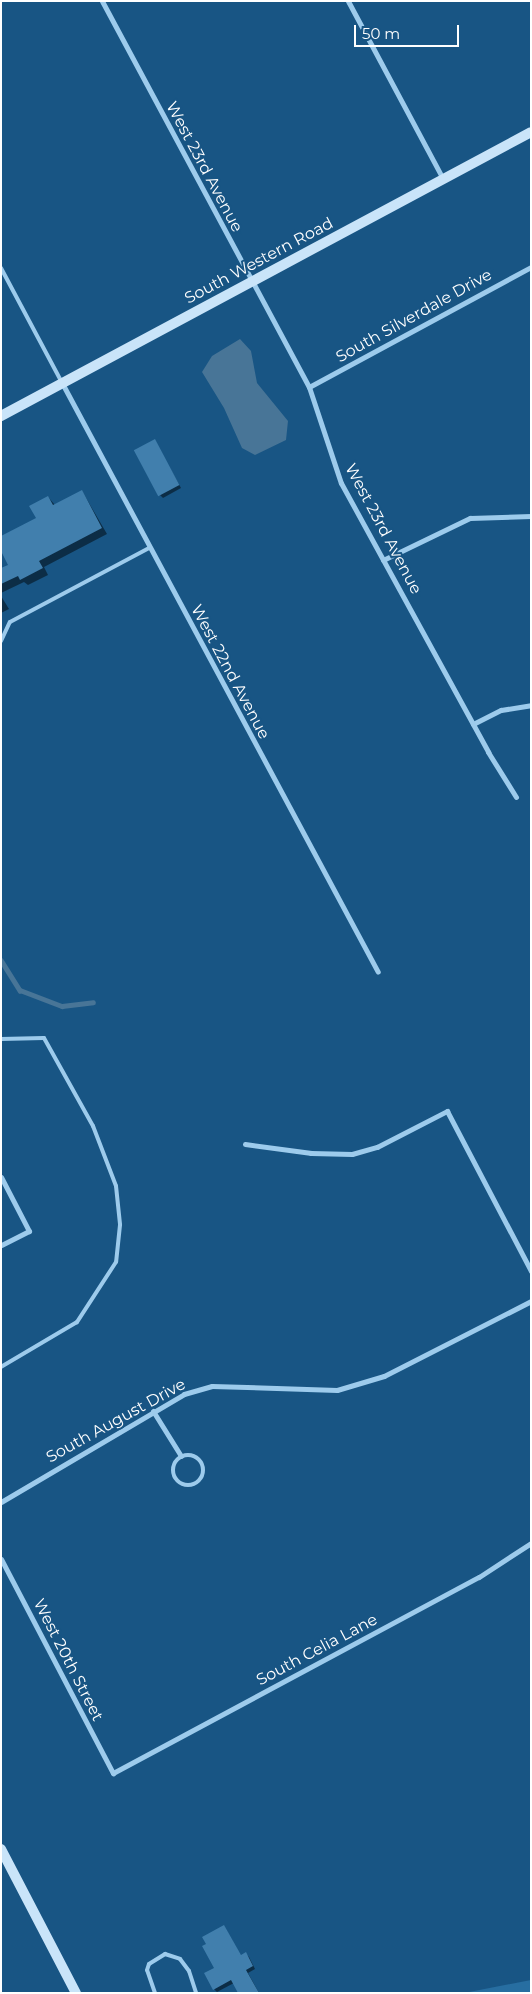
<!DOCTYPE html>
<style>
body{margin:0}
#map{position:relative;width:532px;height:1994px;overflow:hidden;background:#185584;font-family:Montserrat,sans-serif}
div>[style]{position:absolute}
.green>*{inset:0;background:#276ea1}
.water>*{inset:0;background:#487597}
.shadow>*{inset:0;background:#0007}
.stream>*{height:4.5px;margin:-2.25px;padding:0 2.25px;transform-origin:2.25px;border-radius:2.25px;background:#487597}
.building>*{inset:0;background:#417fad;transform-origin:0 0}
.lane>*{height:4px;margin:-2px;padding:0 2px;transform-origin:2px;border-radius:2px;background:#9dcbec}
.lane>.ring{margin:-2px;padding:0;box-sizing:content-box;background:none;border:4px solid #9dcbec;border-radius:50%}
.street>*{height:5px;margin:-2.5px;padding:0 2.5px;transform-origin:2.5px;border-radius:2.5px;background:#9dcbec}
.secondary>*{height:10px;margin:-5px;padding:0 5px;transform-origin:5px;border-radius:5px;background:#c9e4f9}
span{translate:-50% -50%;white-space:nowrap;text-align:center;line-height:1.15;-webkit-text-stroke:4px #185584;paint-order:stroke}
.street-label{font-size:16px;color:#fff}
.frame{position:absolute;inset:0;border:2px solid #fff;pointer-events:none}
.scale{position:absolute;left:354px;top:25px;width:105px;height:22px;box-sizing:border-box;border:2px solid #fff;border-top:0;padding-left:6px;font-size:15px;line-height:18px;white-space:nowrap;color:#fff;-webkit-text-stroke:4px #185584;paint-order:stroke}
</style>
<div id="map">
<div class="green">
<div style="clip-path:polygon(531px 1980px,531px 1993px,464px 1993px)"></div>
</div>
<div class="water">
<div style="clip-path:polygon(240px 339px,251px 351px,257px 383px,288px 421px,286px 440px,255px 455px,242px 448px,224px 408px,202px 372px,212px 356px)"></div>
</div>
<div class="shadow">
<div style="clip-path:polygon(154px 440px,181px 488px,163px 498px,160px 495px)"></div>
<div style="clip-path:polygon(82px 491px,107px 534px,44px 567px,48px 575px,28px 585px,24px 582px,1px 593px,1px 570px,10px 565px,48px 497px,55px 505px)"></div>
<div style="clip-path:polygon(1px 596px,9px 609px,1px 613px)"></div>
<div style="clip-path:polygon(224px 1926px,241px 1956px,246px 1954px,249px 1957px,255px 1969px,248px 1973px,259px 1993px,234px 1983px,217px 1992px,214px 1989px,215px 1969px,208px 1944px)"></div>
</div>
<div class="stream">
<div style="left:1px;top:960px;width:36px;rotate:58deg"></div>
<div style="left:20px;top:990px;width:45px;rotate:20.9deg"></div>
<div style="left:62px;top:1006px;width:31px;rotate:-7deg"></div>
</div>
<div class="building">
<div style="left:155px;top:439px;width:52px;height:24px;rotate:62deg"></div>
<div style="clip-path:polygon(82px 490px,102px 528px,39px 561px,43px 568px,20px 580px,18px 576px,1px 584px,1px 568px,8px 565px,1px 551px,1px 536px,36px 518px,29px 506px,48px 496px,53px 505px)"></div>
<div style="clip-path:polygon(224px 1925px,241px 1955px,246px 1952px,253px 1966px,246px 1970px,259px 1993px,238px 1993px,231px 1980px,213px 1990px,204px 1973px,214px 1968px,202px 1946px,206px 1944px,202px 1937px)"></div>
</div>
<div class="lane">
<div style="left:1px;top:268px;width:128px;rotate:62deg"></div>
<div style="left:1px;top:641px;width:21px;rotate:-65deg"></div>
<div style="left:10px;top:622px;width:157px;rotate:-28deg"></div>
<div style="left:1px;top:1039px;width:43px;rotate:-1.3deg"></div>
<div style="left:44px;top:1038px;width:101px;rotate:60.9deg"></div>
<div style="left:93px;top:1126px;width:64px;rotate:69deg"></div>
<div style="left:116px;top:1186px;width:39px;rotate:84deg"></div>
<div style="left:120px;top:1225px;width:37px;rotate:96deg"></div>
<div style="left:116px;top:1262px;width:72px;rotate:123deg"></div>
<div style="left:77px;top:1322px;width:88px;rotate:149.4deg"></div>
<div class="ring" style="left:173px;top:1455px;width:26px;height:26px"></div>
<div style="left:155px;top:1993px;width:24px;rotate:-109deg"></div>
<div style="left:147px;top:1970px;width:6px;rotate:-72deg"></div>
<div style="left:149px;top:1964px;width:19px;rotate:-32deg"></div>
<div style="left:165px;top:1954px;width:16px;rotate:18deg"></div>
<div style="left:180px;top:1959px;width:15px;rotate:53deg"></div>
<div style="left:189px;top:1971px;width:23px;rotate:72deg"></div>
</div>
<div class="street">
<div style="left:102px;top:1px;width:438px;rotate:61.8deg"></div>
<div style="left:309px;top:387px;width:101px;rotate:71.6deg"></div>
<div style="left:341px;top:483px;width:307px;rotate:61.3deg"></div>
<div style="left:488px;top:752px;width:53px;rotate:58.1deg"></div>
<div style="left:348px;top:1px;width:202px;rotate:61.9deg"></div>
<div style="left:62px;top:383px;width:668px;rotate:61.79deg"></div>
<div style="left:309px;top:387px;width:252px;rotate:-28.4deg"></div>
<div style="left:383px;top:560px;width:97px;rotate:-25.8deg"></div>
<div style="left:470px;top:518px;width:61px;rotate:-1.9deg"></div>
<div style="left:473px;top:724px;width:31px;rotate:-27deg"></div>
<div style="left:501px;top:710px;width:30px;rotate:-9deg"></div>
<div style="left:245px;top:1144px;width:67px;rotate:7.8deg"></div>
<div style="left:311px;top:1153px;width:41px;rotate:1.4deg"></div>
<div style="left:352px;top:1154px;width:26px;rotate:-16deg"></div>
<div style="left:377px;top:1147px;width:79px;rotate:-27.2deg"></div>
<div style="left:447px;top:1111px;width:181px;rotate:62.3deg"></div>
<div style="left:1px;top:1177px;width:61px;rotate:62.6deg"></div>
<div style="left:29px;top:1231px;width:31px;rotate:153deg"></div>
<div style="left:153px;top:1411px;width:53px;rotate:58.1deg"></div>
<div style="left:1px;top:1502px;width:212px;rotate:-30.5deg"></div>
<div style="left:184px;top:1394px;width:29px;rotate:-16deg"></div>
<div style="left:212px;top:1386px;width:125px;rotate:1.8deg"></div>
<div style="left:337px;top:1390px;width:49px;rotate:-16.6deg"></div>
<div style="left:384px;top:1376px;width:165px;rotate:-27deg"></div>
<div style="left:1px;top:1559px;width:242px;rotate:62.4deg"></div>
<div style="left:113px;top:1773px;width:415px;rotate:-28.2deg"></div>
<div style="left:479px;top:1577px;width:62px;rotate:-33.2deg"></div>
</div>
<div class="secondary">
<div style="left:1px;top:416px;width:601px;rotate:-28.18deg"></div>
<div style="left:1px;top:1849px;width:162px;rotate:62.5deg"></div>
</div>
<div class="street-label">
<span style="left:204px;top:167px;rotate:62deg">West 23rd Avenue</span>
<span style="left:259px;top:261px;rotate:-28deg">South Western Road</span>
<span style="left:414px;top:316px;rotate:-29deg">South Silverdale Drive</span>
<span style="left:383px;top:529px;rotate:62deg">West 23rd Avenue</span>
<span style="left:230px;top:672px;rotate:62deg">West 22nd Avenue</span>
<span style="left:116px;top:1421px;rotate:-29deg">South August Drive</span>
<span style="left:317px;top:1650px;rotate:-28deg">South Celia Lane</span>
<span style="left:68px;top:1660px;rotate:63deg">West 20th Street</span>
</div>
<div class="frame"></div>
<div class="scale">50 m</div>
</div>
